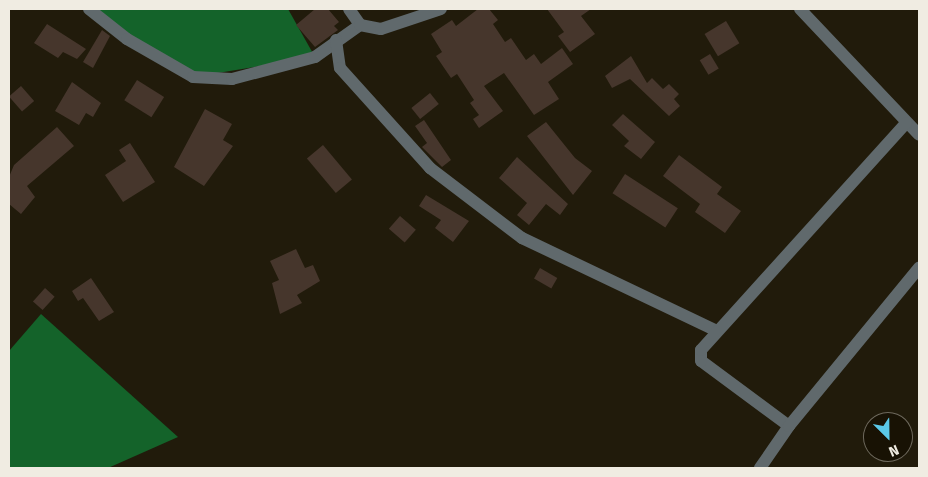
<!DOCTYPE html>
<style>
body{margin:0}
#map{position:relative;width:928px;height:477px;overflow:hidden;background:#211b0b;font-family:"Fira Sans",sans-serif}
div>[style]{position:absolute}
.forest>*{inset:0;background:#14632a}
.building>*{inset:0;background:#46362c;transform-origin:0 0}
.minor>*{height:12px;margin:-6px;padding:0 6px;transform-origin:6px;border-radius:6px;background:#60696c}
span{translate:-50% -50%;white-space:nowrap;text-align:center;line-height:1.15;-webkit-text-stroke:4.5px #181204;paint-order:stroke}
.frame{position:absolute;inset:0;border:10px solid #f0ece2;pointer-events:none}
.north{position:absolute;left:863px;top:412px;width:50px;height:50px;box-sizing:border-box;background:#181204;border:1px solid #6e695d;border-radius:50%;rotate:157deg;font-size:14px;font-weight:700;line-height:20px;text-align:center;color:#f0ece2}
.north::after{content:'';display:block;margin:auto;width:18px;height:22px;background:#5bc8e7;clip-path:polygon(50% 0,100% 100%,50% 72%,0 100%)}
</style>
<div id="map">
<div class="forest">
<div style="clip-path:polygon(99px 9px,288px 9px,315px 57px,193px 77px,104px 21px)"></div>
<div style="clip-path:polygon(41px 314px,178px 437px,108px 468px,9px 468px,9px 351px)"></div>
</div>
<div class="building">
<div style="clip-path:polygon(315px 9px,328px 9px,339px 22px,334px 26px,338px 30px,315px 47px,296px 25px)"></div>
<div style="clip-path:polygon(478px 9px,489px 9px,498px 20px,493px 24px,505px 42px,511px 38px,526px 60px,534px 54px,541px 64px,562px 48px,573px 64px,548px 82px,559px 99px,534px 115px,504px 73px,484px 86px,503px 111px,479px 128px,473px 119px,479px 115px,470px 103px,474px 100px,457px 74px,451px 78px,436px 56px,442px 52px,431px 34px,452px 20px,456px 26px)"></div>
<div style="clip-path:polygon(547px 9px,591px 9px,581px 16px,595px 34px,570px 52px,558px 36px,564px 32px)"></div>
<div style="left:726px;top:21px;width:26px;height:25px;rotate:59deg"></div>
<div style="clip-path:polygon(47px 24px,86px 49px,77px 59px,63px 52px,58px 58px,34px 43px)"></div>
<div style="clip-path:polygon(102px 30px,110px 36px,93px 68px,83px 62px)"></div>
<div style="left:710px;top:54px;width:17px;height:12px;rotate:59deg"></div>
<div style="clip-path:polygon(631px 56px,647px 83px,652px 78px,663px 89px,669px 84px,679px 94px,674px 99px,680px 106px,669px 116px,630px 79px,612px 88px,605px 76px)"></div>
<div style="left:137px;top:80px;width:32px;height:24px;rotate:32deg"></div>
<div style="clip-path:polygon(72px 82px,101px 103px,93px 117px,86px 113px,79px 125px,55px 111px)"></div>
<div style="left:21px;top:86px;width:20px;height:16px;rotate:49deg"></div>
<div style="left:430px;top:93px;width:14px;height:24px;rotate:51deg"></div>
<div style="clip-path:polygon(205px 109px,232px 124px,223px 140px,233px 146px,204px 186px,174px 167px)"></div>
<div style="clip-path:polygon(623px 114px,655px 142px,641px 159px,624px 146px,629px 141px,612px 125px)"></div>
<div style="clip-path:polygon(424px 120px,451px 160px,442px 167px,422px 147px,427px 143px,415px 126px)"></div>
<div style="clip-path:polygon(546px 122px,575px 158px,592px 171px,573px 195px,527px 136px)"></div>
<div style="clip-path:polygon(57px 127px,74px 146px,27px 186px,35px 197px,21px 214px,9px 204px,9px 177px,14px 165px)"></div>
<div style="clip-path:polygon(130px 143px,155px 182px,123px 202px,105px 175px,126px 161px,119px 150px)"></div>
<div style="left:323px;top:145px;width:45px;height:21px;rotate:50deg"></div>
<div style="clip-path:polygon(679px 155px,722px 187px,717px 194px,741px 211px,725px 233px,695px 212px,700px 204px,663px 176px)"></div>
<div style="clip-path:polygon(517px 157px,568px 204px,560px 215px,546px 204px,529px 225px,517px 215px,527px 203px,499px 178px)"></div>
<div style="left:625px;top:174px;width:63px;height:23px;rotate:33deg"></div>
<div style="clip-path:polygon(426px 195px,469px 221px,453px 242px,435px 228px,441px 220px,419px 206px)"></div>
<div style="left:400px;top:216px;width:21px;height:17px;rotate:41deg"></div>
<div style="clip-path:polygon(296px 249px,305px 268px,313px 265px,320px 281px,297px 295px,302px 303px,280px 314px,272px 283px,279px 280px,270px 261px)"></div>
<div style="left:540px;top:268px;width:20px;height:12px;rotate:30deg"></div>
<div style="clip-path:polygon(91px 278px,114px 312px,99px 321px,83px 298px,78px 301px,72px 291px)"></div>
<div style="left:45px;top:288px;width:13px;height:18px;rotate:42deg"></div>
</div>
<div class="minor">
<div style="left:89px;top:9px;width:48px;rotate:38.3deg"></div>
<div style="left:127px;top:39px;width:76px;rotate:29.9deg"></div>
<div style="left:193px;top:77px;width:39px;rotate:3deg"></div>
<div style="left:232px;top:79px;width:86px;rotate:-14.8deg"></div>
<div style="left:315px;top:57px;width:55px;rotate:-35.4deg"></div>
<div style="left:349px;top:9px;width:19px;rotate:55deg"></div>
<div style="left:360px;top:25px;width:21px;rotate:11deg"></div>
<div style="left:381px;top:29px;width:63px;rotate:-18.4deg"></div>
<div style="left:800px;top:9px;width:173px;rotate:46.6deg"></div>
<div style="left:336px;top:40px;width:28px;rotate:82deg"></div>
<div style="left:340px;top:68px;width:135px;rotate:48deg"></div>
<div style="left:430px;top:168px;width:116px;rotate:37.3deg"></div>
<div style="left:522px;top:238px;width:214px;rotate:25.5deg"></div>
<div style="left:789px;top:426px;width:109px;rotate:-143.5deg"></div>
<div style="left:701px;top:361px;width:11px;rotate:-90deg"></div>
<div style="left:701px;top:350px;width:306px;rotate:-47.9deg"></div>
<div style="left:760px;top:468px;width:51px;rotate:-55.4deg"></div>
<div style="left:789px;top:426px;width:205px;rotate:-50.6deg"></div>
</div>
<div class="frame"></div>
<div class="north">N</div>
</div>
